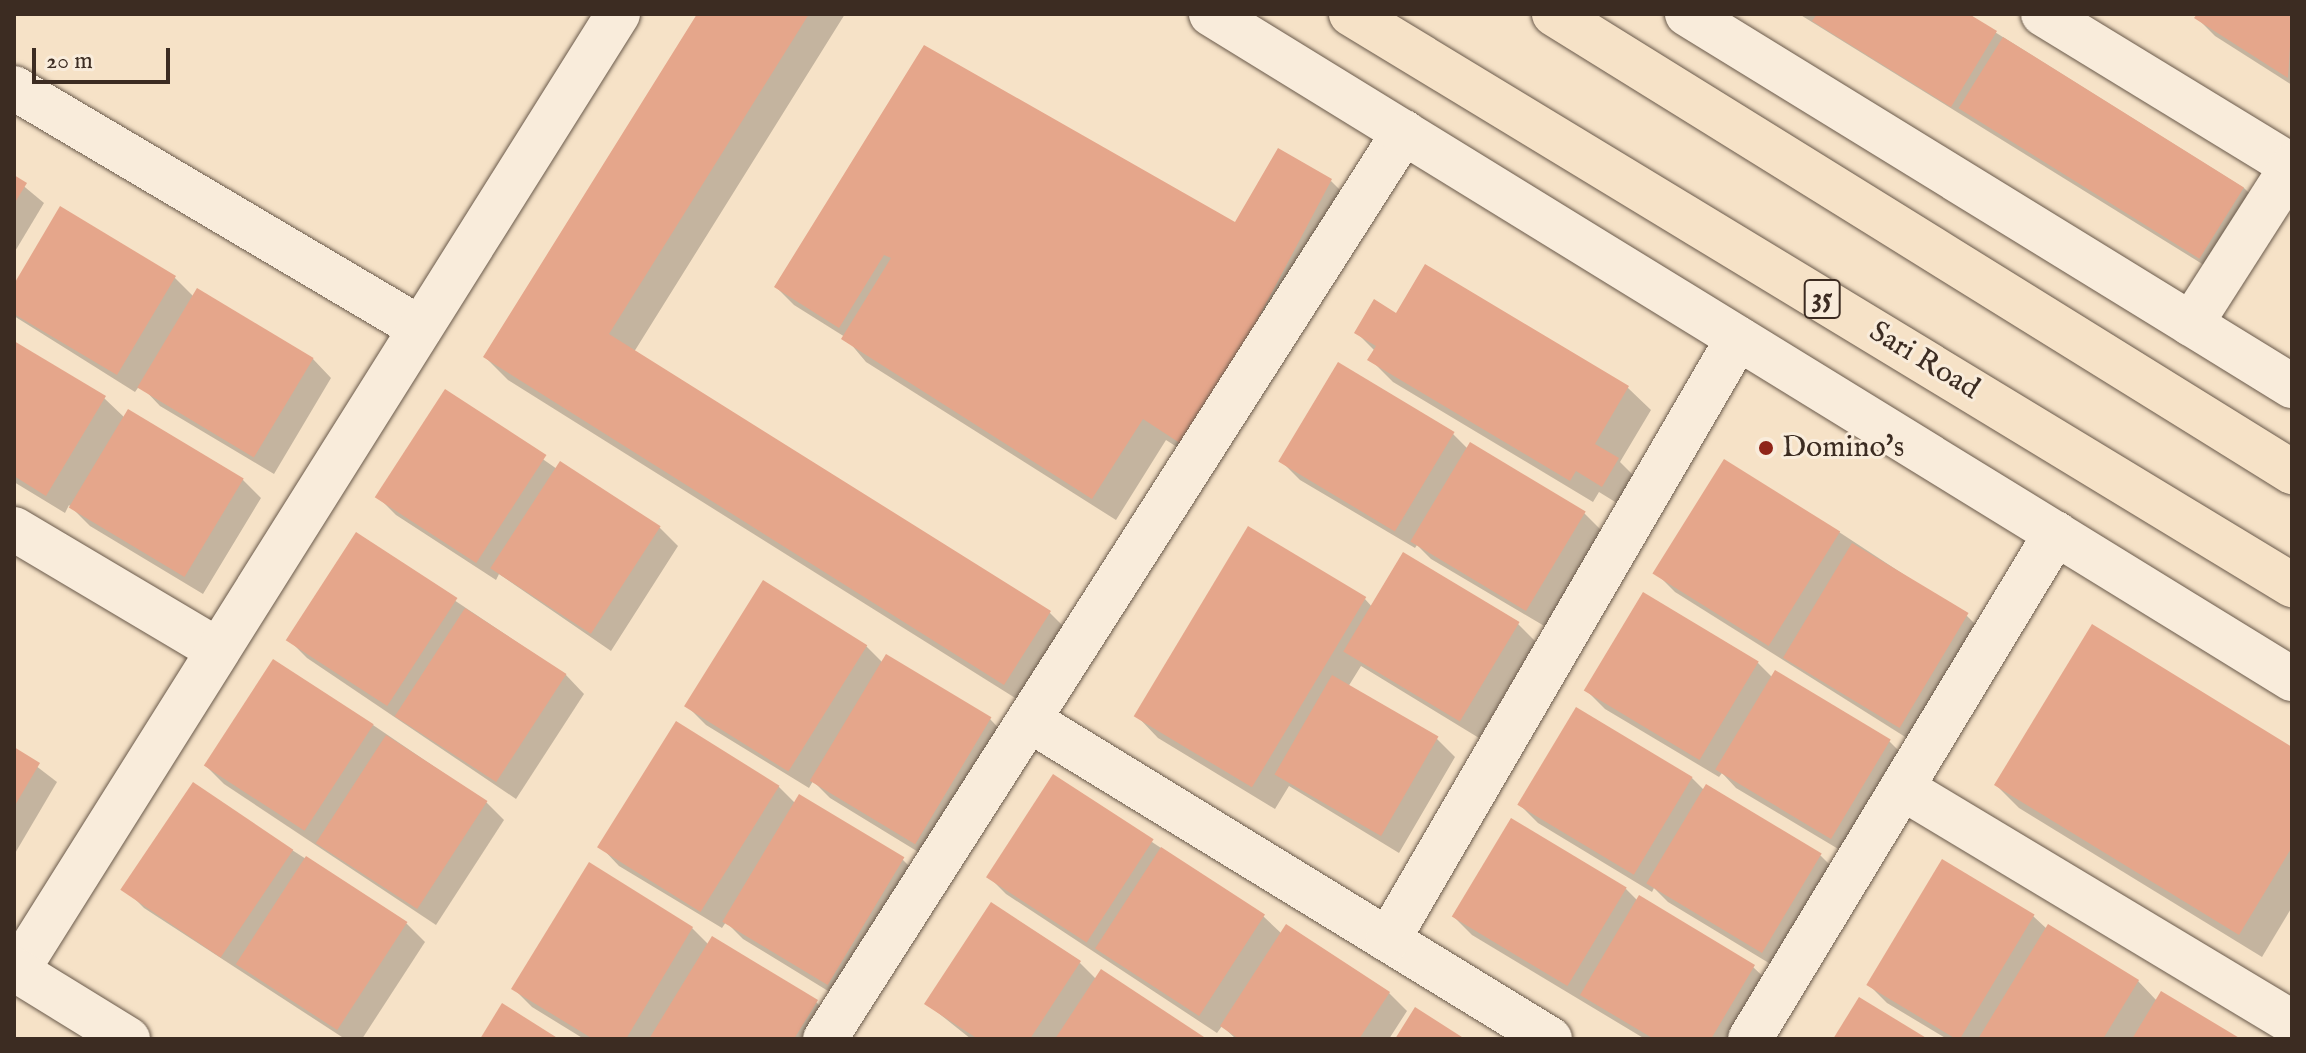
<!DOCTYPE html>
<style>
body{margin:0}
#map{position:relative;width:2306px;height:1053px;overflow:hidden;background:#f6e2c7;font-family:"IM FELL English",serif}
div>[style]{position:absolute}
.shadow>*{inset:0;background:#0003}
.building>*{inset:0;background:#e5a68b;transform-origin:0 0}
.roads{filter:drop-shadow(0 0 2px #6a5a4b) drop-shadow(0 0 2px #6a5a4b)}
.minor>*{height:44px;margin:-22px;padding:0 22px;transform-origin:22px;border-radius:22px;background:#f9ecdb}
.tertiary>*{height:44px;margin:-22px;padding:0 22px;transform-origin:22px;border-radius:22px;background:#f9ecdb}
.secondary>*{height:44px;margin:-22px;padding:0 22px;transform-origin:22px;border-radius:22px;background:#f9ecdb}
.primary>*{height:44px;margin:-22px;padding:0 22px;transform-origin:22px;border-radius:22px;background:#f6e2c7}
.dots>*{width:22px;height:22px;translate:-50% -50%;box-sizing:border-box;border:4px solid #f9ecdb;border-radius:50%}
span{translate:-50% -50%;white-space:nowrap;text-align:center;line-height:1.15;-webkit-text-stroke:6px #f9ecdb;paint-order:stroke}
.shield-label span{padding:2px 6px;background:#f9ecdb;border:2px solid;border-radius:6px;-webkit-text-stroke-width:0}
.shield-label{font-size:28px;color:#3c2c22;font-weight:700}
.street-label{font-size:30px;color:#3c2c22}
.poi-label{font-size:30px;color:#3c2c22}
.left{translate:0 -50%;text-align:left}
.frame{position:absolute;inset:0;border:16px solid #3c2c22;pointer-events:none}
.scale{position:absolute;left:32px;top:48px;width:138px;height:36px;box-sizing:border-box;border:4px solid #3c2c22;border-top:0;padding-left:10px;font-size:24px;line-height:28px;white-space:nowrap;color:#3c2c22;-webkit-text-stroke:6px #f9ecdb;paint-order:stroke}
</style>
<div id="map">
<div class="shadow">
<div style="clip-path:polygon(699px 14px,845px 14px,634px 352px,1049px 612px,1072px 635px,1028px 706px,508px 380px,485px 357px)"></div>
<div style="clip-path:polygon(1799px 14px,1966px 14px,2244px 188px,2262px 206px,2220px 275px)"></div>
<div style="clip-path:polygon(2199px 14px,2292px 14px,2292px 85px,2215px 36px,2197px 18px)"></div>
<div style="clip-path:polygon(925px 47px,1236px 224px,1331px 181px,1353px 203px,1213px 470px,1166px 440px,1116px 520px,866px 362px,845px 337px,794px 305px,776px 287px)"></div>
<div style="clip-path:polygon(14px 178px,44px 203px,14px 253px)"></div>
<div style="clip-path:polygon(175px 278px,194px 297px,313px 359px,331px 378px,274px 474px,160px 406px,140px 385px,135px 392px,14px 316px,14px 288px)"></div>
<div style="clip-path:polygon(1396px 315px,1628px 388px,1651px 410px,1620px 462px,1640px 482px,1625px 508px,1599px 492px,1593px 502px,1393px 382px,1370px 359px,1375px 351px,1357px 333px)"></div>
<div style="clip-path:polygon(14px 344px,104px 398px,125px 418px,243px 480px,261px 498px,203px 594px,90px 526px,69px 505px,65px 513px,14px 482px)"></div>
<div style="clip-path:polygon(446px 392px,557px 469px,561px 463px,660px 528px,678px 546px,611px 651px,499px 574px,496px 580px,396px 515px,378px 497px)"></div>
<div style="clip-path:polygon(1453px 434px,1468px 449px,1584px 513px,1602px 531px,1546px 627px,1431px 559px,1417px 545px,1415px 548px,1300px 480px,1282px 462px)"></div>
<div style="clip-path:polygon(1839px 532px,1967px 616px,1985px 634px,1918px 745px,1675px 592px,1657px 574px)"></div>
<div style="clip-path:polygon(357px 535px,566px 675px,584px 694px,516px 799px,307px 658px,289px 640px)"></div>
<div style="clip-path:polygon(763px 583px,866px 646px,883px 663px,990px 719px,1008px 738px,933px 861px,830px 798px,813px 781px,809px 788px,706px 725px,687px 706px)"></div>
<div style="clip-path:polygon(1365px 599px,1373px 608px,1518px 624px,1536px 642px,1479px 738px,1361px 666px,1348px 687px,1437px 739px,1455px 757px,1399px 853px,1289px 786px,1275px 809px,1158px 738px,1136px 715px)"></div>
<div style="clip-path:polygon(1758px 663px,1773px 678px,1889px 741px,1908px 760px,1850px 856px,1736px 788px,1722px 773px,1719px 777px,1605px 709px,1587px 691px)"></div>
<div style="clip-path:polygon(676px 724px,779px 787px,796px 804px,800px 797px,903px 860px,921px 878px,846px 1002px,743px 939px,726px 922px,722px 928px,619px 866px,601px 847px)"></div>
<div style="clip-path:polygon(373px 725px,486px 802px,504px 820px,436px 925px,224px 784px,206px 766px)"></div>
<div style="clip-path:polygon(14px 749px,57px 782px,14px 855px)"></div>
<div style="clip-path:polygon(2292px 749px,2292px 907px,2262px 957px,2019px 808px,1996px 785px)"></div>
<div style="clip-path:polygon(1691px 777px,1705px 791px,1707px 787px,1821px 856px,1839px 874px,1782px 971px,1668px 902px,1654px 888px,1652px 892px,1538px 823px,1520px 805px)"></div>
<div style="clip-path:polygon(1152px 842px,1263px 916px,1282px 934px,1389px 993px,1407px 1011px,1389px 1039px,1236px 1039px,1222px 1026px,1217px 1033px,1006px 894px,988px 876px)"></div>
<div style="clip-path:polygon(292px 850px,407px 924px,425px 942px,362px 1039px,345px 1039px,144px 908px,126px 890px)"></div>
<div style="clip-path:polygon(1626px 889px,1638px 901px,1753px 967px,1772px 985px,1739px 1039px,1645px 1039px,1472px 935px,1454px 917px)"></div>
<div style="clip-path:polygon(2033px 916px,2047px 929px,2138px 981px,2157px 1001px,2238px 1039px,1947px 1039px,1887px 1003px,1869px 985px)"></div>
<div style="clip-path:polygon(692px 928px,709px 945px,816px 1002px,834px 1020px,823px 1039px,584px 1039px,532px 1007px,514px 989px)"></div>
<div style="clip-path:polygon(1080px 963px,1096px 979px,1101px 971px,1203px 1039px,971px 1039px,927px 1004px)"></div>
</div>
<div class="building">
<div style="clip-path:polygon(697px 14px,809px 14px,609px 334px,1051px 611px,1004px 685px,483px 357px)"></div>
<div style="clip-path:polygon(1817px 14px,1969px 14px,1997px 31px,1951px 107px,1812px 21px)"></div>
<div style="clip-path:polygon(2197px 14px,2292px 14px,2288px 78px,2194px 18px)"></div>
<div style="left:2003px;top:37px;width:284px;height:84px;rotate:32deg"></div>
<div style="clip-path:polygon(924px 45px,1235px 222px,1278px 148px,1332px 179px,1189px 449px,1143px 419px,1092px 499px,841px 339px,891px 258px,884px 255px,839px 328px,774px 287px)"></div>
<div style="clip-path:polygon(14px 175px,27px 183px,14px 204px)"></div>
<div style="clip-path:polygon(60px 206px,176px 276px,117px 375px,14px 314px,14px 284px)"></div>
<div style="clip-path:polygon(1425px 264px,1629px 386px,1595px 444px,1619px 458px,1602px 487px,1576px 471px,1570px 481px,1367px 360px,1376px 346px,1354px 333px,1374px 299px,1396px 313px)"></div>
<div style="left:197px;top:288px;width:136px;height:116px;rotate:31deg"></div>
<div style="clip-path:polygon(14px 341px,106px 396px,46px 496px,14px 476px)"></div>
<div style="left:1338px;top:362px;width:136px;height:116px;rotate:31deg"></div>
<div style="left:445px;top:389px;width:121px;height:129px;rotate:33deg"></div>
<div style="left:128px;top:409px;width:135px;height:115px;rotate:31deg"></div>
<div style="left:1470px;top:442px;width:135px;height:116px;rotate:31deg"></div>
<div style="left:1724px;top:459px;width:137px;height:135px;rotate:32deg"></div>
<div style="left:560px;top:461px;width:120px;height:128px;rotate:33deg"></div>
<div style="left:1248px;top:526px;width:138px;height:222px;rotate:31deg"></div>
<div style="left:356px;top:532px;width:121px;height:129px;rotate:33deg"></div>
<div style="left:1852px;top:543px;width:136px;height:134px;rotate:31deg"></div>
<div style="left:1403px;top:552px;width:136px;height:116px;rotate:31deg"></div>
<div style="left:763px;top:580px;width:123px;height:149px;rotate:32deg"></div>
<div style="left:1643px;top:592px;width:135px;height:115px;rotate:31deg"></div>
<div style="left:465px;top:608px;width:121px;height:129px;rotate:33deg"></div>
<div style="clip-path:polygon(2092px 624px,2292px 747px,2292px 847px,2239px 935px,1994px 785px)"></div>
<div style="left:886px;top:654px;width:123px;height:148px;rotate:31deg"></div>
<div style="left:273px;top:659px;width:120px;height:127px;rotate:33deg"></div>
<div style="left:1775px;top:670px;width:135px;height:116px;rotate:31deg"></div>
<div style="left:1332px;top:675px;width:123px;height:115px;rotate:30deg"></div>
<div style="left:1576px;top:707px;width:136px;height:114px;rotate:31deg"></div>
<div style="left:676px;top:721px;width:122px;height:149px;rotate:32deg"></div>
<div style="left:386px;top:735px;width:121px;height:129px;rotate:33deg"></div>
<div style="clip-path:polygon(14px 747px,40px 763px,14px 807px)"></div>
<div style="left:1053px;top:774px;width:120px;height:123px;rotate:33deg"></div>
<div style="left:193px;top:782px;width:121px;height:130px;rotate:34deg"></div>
<div style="left:1706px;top:784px;width:135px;height:116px;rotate:31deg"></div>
<div style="left:799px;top:794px;width:123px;height:149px;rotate:31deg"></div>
<div style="left:1511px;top:818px;width:135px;height:115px;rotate:31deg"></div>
<div style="left:1161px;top:847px;width:124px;height:121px;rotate:33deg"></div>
<div style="left:306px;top:856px;width:121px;height:129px;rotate:33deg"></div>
<div style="left:1942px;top:859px;width:108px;height:147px;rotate:31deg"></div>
<div style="clip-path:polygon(589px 862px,693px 927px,626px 1039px,593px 1039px,511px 989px)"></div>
<div style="clip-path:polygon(1639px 895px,1755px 965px,1711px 1039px,1654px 1039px,1580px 995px)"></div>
<div style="clip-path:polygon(991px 902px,1081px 961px,1030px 1039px,978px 1039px,924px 1004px)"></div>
<div style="clip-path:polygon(1286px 924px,1390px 992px,1359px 1039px,1239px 1039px,1220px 1026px)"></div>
<div style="clip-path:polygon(2048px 924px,2139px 980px,2103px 1039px,1978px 1039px)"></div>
<div style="clip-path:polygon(712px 936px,818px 1000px,794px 1039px,649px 1039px)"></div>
<div style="clip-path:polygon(1101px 969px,1204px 1037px,1202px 1039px,1055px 1039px)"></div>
<div style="clip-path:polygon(2161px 991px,2241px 1039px,2132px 1039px)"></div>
<div style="clip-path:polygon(1859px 997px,1928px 1039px,1833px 1039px)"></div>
<div style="clip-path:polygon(502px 1003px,559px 1039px,480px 1039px)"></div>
<div style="clip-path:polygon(1415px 1007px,1465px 1039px,1395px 1039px)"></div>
</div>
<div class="roads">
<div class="minor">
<div style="left:2043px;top:14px;width:292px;rotate:31.4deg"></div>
<div style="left:14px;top:88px;width:472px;rotate:30.6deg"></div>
<div style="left:2191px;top:324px;width:188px;rotate:-57.4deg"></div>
<div style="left:14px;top:529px;width:237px;rotate:30.7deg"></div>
<div style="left:1029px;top:720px;width:611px;rotate:31.48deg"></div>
<div style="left:1902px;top:788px;width:455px;rotate:31deg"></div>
<div style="left:1388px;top:940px;width:696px;rotate:-59.83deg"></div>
<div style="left:17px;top:971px;width:1130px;rotate:-57.87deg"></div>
<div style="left:825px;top:1039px;width:1076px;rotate:-57.45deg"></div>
<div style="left:1750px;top:1039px;width:591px;rotate:-58.84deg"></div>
</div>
<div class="tertiary">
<div style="left:14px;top:969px;width:134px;rotate:31.6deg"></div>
</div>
<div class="secondary">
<div style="left:1211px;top:14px;width:1269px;rotate:31.6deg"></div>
<div style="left:1687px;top:14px;width:710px;rotate:31.59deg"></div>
</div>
<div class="primary">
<div style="left:1351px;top:14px;width:1101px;rotate:31.25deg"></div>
<div style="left:1554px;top:14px;width:869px;rotate:31.82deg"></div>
</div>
</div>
<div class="dots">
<div style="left:1766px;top:448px;background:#8f2418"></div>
</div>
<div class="shield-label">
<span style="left:1822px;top:299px">35</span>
</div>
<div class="street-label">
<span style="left:1924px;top:361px;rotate:31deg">Sari Road</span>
</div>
<div class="poi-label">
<span class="left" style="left:1782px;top:448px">Domino's</span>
</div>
<div class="frame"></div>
<div class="scale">20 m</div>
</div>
